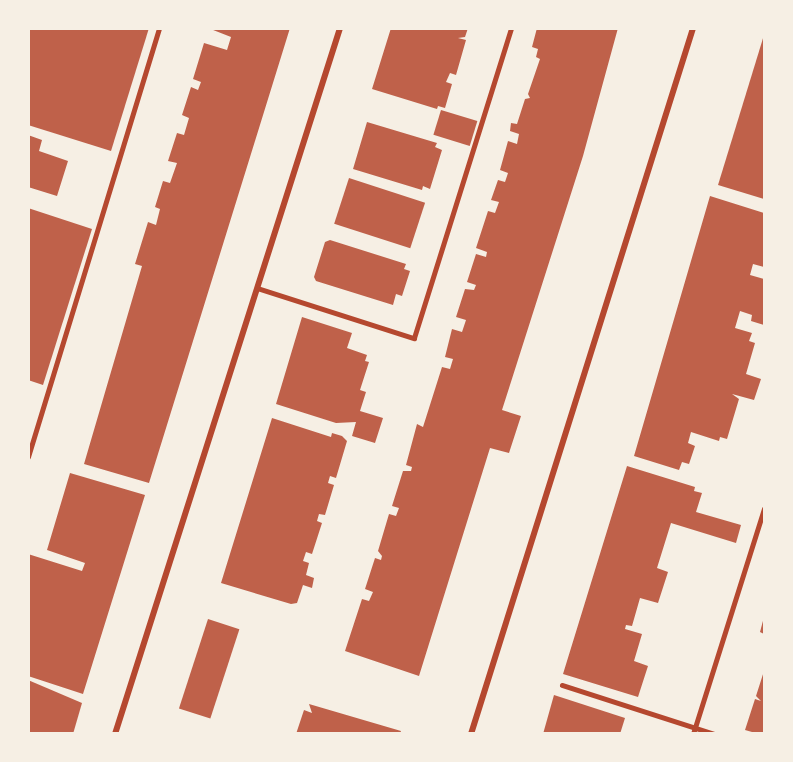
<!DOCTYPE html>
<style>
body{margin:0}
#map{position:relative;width:793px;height:762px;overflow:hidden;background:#f6efe4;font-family:Merriweather,serif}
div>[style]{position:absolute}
.building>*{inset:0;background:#bf614a;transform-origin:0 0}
.service>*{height:4.5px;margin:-2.25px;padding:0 2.25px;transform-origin:2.25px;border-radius:2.25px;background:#b5482f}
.minor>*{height:6px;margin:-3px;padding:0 3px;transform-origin:3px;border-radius:3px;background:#b5482f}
span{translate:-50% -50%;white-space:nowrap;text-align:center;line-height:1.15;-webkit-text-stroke:6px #f6efe4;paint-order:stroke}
.frame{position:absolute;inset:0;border:30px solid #f6efe4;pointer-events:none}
</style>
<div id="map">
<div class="building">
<div style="clip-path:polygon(28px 28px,149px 28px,111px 151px,28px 125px)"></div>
<div style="clip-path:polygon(208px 28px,290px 28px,149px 483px,84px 464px,142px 266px,135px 264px,148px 222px,156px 225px,160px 209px,155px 207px,163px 181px,170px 183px,177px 163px,168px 161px,177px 133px,184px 135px,189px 118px,182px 115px,191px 87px,198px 90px,201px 82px,193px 79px,204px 43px,227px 50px,231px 37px)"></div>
<div style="clip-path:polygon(391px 28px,468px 28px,465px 37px,458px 38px,466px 40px,456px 75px,450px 73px,446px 82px,452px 84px,445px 108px,438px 106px,437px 109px,372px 89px)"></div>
<div style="clip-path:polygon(537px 28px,618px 28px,583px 156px,502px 410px,521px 416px,509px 453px,490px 448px,419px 676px,345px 651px,362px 599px,369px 601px,373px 592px,365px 589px,375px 558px,381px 560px,382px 556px,378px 551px,389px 514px,396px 516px,399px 508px,392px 506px,403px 471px,411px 471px,412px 467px,406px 465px,417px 424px,423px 427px,442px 367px,450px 369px,453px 359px,445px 357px,452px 329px,462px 332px,466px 320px,456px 317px,465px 289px,474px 290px,476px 285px,467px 282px,476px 254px,486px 257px,487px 252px,476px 248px,488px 211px,495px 213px,499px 202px,491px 200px,498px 180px,505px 182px,508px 173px,500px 170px,508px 141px,517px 144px,519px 134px,510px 131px,511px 123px,517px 124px,525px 99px,530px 98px,528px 94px,540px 59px,536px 57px,538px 49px,532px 47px)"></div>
<div style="clip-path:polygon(764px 35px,764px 199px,718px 185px)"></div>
<div style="left:441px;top:110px;width:38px;height:26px;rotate:17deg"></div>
<div style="clip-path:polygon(367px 122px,437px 143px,435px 147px,442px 150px,430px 189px,423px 186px,422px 190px,353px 169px)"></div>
<div style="clip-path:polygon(28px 135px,42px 140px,39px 151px,68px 161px,57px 196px,28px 187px)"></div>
<div style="left:349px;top:178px;width:80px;height:48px;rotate:18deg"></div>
<div style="clip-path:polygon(710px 196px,764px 213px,764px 267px,753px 264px,750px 275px,764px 279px,764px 325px,751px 321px,752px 315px,740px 311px,735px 328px,752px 333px,749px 341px,755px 343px,746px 374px,761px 379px,754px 400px,732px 394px,739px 399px,727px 439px,720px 437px,719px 441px,691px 432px,688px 443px,695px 446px,689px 464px,682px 462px,679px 470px,634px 456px)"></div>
<div style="clip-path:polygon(28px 208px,92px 229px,43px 385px,28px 380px)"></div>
<div style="clip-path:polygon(330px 240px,406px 264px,404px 269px,410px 271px,402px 296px,396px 294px,393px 305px,316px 281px,314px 277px,325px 242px)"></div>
<div style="clip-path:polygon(302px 317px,352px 333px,347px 348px,367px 355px,365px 361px,369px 362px,360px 390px,366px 392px,360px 411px,383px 418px,375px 443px,352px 436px,356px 422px,336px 423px,276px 404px)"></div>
<div style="clip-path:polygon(272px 418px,331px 437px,332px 433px,342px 436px,347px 441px,336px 478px,330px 476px,328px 483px,334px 485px,325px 515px,319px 514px,317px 521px,322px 523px,312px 554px,306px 552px,303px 561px,309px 563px,306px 575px,314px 578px,312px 588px,303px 585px,297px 603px,291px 604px,221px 583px)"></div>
<div style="clip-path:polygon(627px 466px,695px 487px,694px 491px,702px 493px,696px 512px,741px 525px,736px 543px,671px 523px,657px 568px,668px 572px,658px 603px,640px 598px,632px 626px,626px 625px,625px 629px,642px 634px,634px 661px,648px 666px,638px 697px,563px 674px)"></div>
<div style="clip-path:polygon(70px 473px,145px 495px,83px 694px,28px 676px,28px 554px,82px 571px,85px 563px,47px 550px)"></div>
<div style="clip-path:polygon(764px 617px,764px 634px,760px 632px)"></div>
<div style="left:208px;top:619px;width:33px;height:94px;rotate:18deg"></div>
<div style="clip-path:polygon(764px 671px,764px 734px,759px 734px,745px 730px,755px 699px,761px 701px,756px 696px)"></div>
<div style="clip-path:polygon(28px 680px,82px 703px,73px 734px,28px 734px)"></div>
<div style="clip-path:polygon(554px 695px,625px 718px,620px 734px,543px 734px)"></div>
<div style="clip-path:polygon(309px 704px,401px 731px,400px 734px,296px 734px,304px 710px,312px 713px)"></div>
</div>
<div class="service">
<div style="left:257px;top:288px;width:165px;rotate:17.7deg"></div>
<div style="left:414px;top:338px;width:325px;rotate:-72.6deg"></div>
<div style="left:28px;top:457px;width:449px;rotate:-73deg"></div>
<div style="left:562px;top:685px;width:161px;rotate:17.8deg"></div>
<div style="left:693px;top:734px;width:236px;rotate:-72.5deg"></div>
</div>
<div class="minor">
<div style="left:115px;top:734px;width:741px;rotate:-72.32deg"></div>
<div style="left:471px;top:734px;width:740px;rotate:-72.54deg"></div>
</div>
<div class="frame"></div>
</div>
